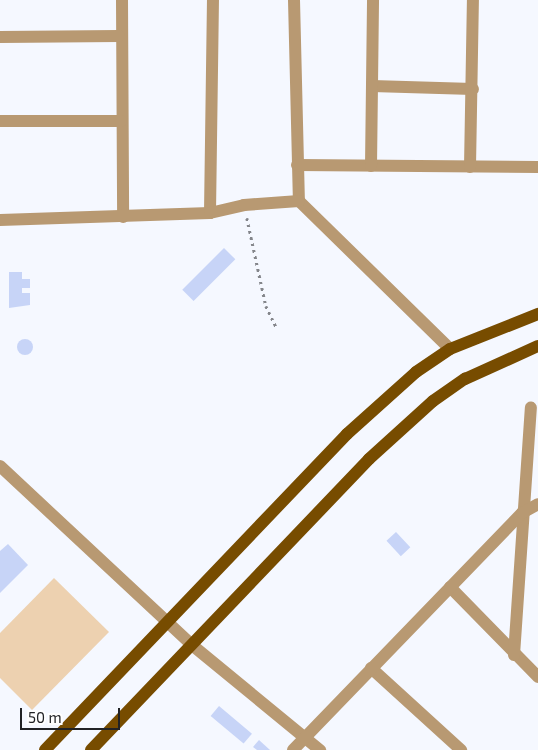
<!DOCTYPE html>
<style>
body{margin:0}
#map{position:relative;width:538px;height:750px;overflow:hidden;background:#f5f8ff;font-family:"Exo 2",sans-serif}
div>[style]{position:absolute}
.green>*{inset:0;background:#edd1b0}
.building>*{inset:0;background:#c7d4f7;transform-origin:0 0}
.round{border-radius:50%}
.path>*{height:2.5px;margin-top:-1.25px;transform-origin:0;background:repeating-linear-gradient(90deg,#84868b 0 2.5px,transparent 0 6.5px)}
.minor>*{height:12px;margin:-6px;padding:0 6px;transform-origin:6px;border-radius:6px;background:#b89972}
.major>*{height:12px;margin:-6px;padding:0 6px;transform-origin:6px;border-radius:6px;background:#774c00}
span{translate:-50% -50%;white-space:nowrap;text-align:center;line-height:1.15;-webkit-text-stroke:4.5px #fff;paint-order:stroke}
.scale{position:absolute;left:20px;top:708px;width:100px;height:22px;box-sizing:border-box;border:2px solid #212225;border-top:0;padding-left:6px;font-size:15px;line-height:18px;white-space:nowrap;color:#212225;-webkit-text-stroke:4px #fff;paint-order:stroke}
</style>
<div id="map">
<div class="green">
<div style="clip-path:polygon(54px 578px,109px 632px,32px 710px,0 678px,0 633px)"></div>
</div>
<div class="building">
<div style="left:224px;top:248px;width:16px;height:59px;rotate:45deg"></div>
<div style="clip-path:polygon(9px 272px,22px 272px,22px 279px,30px 279px,30px 288px,22px 288px,22px 293px,30px 293px,30px 305px,9px 308px)"></div>
<div class="round" style="left:17px;top:339px;width:16px;height:16px"></div>
<div style="left:396px;top:532px;width:21px;height:13px;rotate:47deg"></div>
<div style="clip-path:polygon(8px 544px,28px 565px,0 593px,0 551px)"></div>
<div style="left:219px;top:706px;width:43px;height:13px;rotate:40deg"></div>
<div style="clip-path:polygon(259px 740px,270px 750px,257px 750px,253px 747px)"></div>
</div>
<div class="path">
<div style="left:247px;top:218px;width:90px;rotate:77.8deg"></div>
<div style="left:266px;top:306px;width:25px;rotate:64deg"></div>
</div>
<div class="minor">
<div style="left:122px;top:0;width:217px;rotate:89.7deg"></div>
<div style="left:294px;top:0;width:201px;rotate:88.6deg"></div>
<div style="left:299px;top:201px;width:211px;rotate:44.4deg"></div>
<div style="left:0;top:37px;width:119px;rotate:-0.5deg"></div>
<div style="left:372px;top:86px;width:101px;rotate:1.7deg"></div>
<div style="left:0;top:121px;width:121px"></div>
<div style="left:297px;top:165px;width:241px;rotate:0.5deg"></div>
<div style="left:371px;top:166px;width:166px;rotate:-89.3deg"></div>
<div style="left:470px;top:167px;width:167px;rotate:-89deg"></div>
<div style="left:210px;top:213px;width:213px;rotate:-89.2deg"></div>
<div style="left:0;top:220px;width:210px;rotate:-1.9deg"></div>
<div style="left:210px;top:213px;width:35px;rotate:-13deg"></div>
<div style="left:244px;top:205px;width:55px;rotate:-4.2deg"></div>
<div style="left:0;top:466px;width:262px;rotate:43deg"></div>
<div style="left:192px;top:645px;width:166px;rotate:39.4deg"></div>
<div style="left:450px;top:587px;width:126px;rotate:45.6deg"></div>
<div style="left:514px;top:655px;width:248px;rotate:-86.1deg"></div>
<div style="left:371px;top:668px;width:122px;rotate:42.3deg"></div>
<div style="left:293px;top:750px;width:330px;rotate:-46deg"></div>
<div style="left:522px;top:513px;width:18px;rotate:-29deg"></div>
</div>
<div class="major">
<div style="left:45px;top:750px;width:437px;rotate:-46.3deg"></div>
<div style="left:347px;top:434px;width:93px;rotate:-41.9deg"></div>
<div style="left:416px;top:372px;width:41px;rotate:-34.1deg"></div>
<div style="left:450px;top:349px;width:95px;rotate:-21.7deg"></div>
<div style="left:91px;top:750px;width:402px;rotate:-46.3deg"></div>
<div style="left:369px;top:459px;width:86px;rotate:-42.2deg"></div>
<div style="left:433px;top:401px;width:39px;rotate:-35deg"></div>
<div style="left:465px;top:379px;width:80px;rotate:-24.3deg"></div>
</div>
<div class="scale">50 m</div>
</div>
